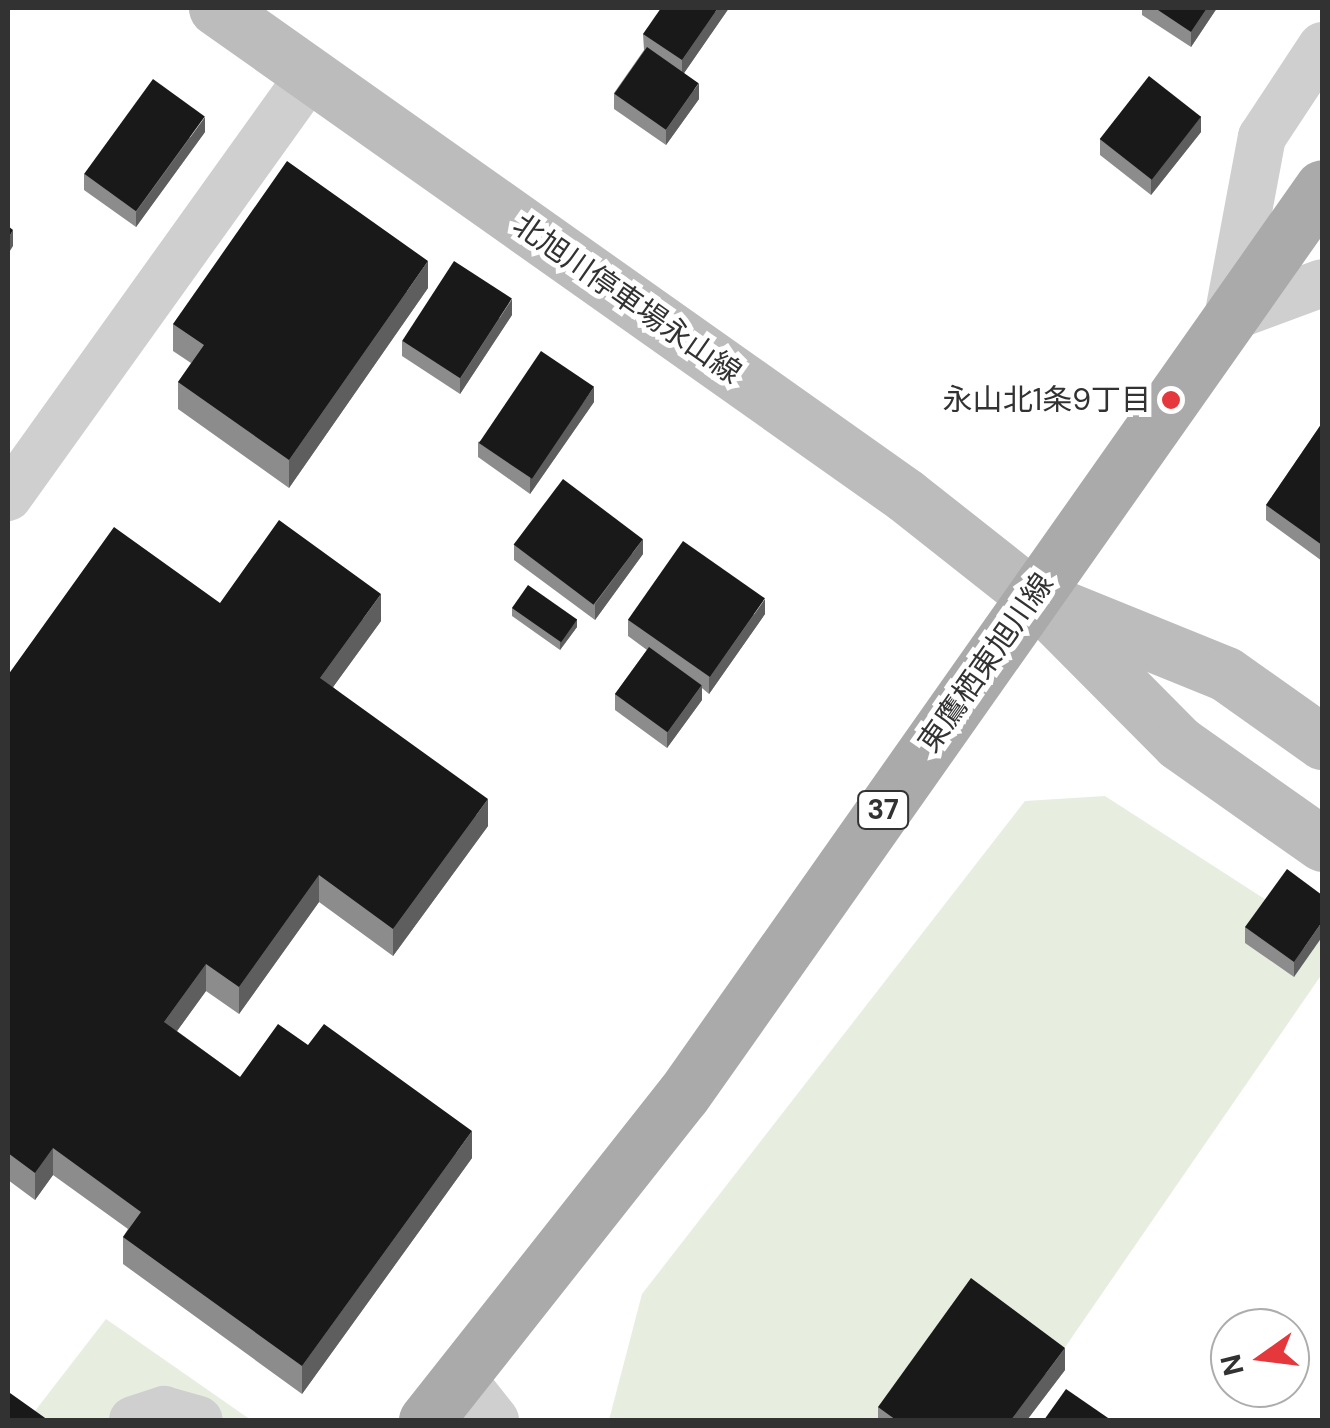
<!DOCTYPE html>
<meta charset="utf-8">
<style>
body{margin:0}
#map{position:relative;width:1330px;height:1428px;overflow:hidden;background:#fff;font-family:"DM Sans","Noto Sans JP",sans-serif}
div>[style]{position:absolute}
.green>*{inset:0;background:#e7eee0}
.street>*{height:48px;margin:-24px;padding:0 24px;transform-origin:24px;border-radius:24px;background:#cfcfcf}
.secondary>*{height:55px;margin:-27.5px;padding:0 27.5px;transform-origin:27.5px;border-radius:27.5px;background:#bcbcbc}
.primary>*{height:55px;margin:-27.5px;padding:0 27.5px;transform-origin:27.5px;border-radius:27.5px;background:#aaa}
.wall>*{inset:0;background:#8c8c8c}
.shaded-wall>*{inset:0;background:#5e5e5e}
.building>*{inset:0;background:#191919;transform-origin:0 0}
.dots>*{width:28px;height:28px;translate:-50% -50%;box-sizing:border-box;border:5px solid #fff;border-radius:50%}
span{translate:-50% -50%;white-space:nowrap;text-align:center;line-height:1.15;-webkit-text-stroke:10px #fff;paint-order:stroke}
.shield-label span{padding:2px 8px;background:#fff;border:2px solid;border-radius:8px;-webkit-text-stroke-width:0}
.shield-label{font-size:28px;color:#323232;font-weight:700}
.street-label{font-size:30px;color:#323232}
.poi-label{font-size:30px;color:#323232}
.right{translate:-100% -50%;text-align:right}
.frame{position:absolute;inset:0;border:10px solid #323232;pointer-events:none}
.north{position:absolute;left:1210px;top:1308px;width:100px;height:100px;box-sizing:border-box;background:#fff;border:2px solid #adadad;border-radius:50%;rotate:256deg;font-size:28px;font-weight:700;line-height:40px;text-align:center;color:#323232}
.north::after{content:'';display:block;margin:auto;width:35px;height:45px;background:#e4383c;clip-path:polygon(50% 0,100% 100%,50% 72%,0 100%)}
</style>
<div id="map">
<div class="green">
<div style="clip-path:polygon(1105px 796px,1322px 936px,1322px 974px,1015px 1420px,609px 1420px,642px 1294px,1025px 801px)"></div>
<div style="clip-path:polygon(106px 1319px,251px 1420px,28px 1420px)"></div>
</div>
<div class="street">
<div style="left:1228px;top:318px;width:184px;rotate:-79.4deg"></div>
<div style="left:1262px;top:137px;width:109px;rotate:-56.6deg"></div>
<div style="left:1228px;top:318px;width:100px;rotate:-20.4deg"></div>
<div style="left:8px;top:497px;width:519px;rotate:-54.41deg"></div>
<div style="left:461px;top:1377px;width:55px;rotate:51.7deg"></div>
<div style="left:133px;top:1420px;width:33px;rotate:-18deg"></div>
<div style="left:164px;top:1410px;width:36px;rotate:16deg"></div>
</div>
<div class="secondary">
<div style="left:216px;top:8px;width:844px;rotate:35.25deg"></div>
<div style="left:905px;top:495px;width:163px;rotate:38.3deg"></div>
<div style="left:1033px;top:596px;width:207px;rotate:45.2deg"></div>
<div style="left:1179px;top:743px;width:175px;rotate:35.2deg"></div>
<div style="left:1056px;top:605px;width:183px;rotate:22.1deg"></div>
<div style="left:1226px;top:674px;width:118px;rotate:35.3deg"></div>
</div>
<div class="primary">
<div style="left:426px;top:1420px;width:414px;rotate:-51.7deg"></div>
<div style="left:683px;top:1095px;width:1110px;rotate:-54.86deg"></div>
</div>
<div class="wall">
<div style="clip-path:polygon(729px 8px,684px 73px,699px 99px,666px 145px,614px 109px,614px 93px,644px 50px,643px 34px)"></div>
<div style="clip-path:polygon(1142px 8px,1217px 8px,1191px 47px,1142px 15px)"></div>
<div style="clip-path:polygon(205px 132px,136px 227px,84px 190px,84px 174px)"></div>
<div style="clip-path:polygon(1201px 132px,1151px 195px,1100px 155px,1100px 139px)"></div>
<div style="clip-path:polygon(428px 288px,289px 488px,178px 409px,178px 382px,191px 363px,173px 351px,173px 324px)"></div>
<div style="clip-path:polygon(512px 315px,460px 394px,402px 356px,402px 341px)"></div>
<div style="clip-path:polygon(594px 402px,530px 494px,478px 457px,478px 442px)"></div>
<div style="clip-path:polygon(1322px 423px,1322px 561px,1266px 520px,1266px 505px)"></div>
<div style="clip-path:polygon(514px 545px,643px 554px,595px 620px,514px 560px)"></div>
<div style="clip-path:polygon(220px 603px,381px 621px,333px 687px,488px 826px,393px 956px,319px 902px,239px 1014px,206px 991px,177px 1031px,240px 1077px,472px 1158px,302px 1394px,123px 1264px,123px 1237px,128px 1229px,53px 1175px,35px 1200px,8px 1180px,8px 675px)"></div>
<div style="clip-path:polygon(512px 608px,577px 627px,560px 650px,512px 616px)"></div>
<div style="clip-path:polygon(765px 614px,709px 694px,702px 688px,702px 700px,667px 748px,615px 710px,615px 694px,647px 650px,628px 636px,628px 620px)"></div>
<div style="clip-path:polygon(1322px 895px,1294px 977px,1245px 943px,1245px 927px)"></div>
<div style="clip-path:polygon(1065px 1370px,1027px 1420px,878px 1420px,878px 1407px)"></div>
</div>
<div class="shaded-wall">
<div style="clip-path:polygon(718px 8px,729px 8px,682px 76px,682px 60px)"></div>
<div style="clip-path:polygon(1207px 8px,1217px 8px,1191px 47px,1191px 32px)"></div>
<div style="clip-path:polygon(699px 83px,699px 99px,666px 145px,666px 130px)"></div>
<div style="clip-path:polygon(1201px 116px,1201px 132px,1151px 195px,1151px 179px)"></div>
<div style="clip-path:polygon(205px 117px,205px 132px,136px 227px,136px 212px)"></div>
<div style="clip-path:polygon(13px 230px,13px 246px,8px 254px,8px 239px)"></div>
<div style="clip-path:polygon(428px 261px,428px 288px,289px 488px,289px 460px)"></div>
<div style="clip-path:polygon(512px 299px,512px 315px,460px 394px,460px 379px)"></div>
<div style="clip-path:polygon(594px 387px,594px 402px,530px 494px,530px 478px)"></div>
<div style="clip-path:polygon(643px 539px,643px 554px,595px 620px,595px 604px)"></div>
<div style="clip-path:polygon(381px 594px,381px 621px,320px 705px,320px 678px)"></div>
<div style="clip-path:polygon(765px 599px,765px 614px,709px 694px,709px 678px)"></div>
<div style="clip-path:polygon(577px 619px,577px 627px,560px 650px,560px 642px)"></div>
<div style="clip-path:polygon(702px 685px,702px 700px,667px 748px,667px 733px)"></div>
<div style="clip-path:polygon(488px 799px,488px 826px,393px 956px,393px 929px)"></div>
<div style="clip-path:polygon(319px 875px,319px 902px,239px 1014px,239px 987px)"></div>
<div style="clip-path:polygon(1322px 922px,1322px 937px,1294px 977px,1294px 962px)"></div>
<div style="clip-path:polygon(206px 964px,206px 991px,164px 1049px,164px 1022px)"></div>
<div style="clip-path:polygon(472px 1131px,472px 1158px,302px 1394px,302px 1366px)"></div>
<div style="clip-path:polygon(53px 1148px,53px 1175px,35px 1200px,35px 1173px)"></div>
<div style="clip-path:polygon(1065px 1348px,1065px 1370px,1027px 1420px,1011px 1420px)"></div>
</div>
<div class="building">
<div style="clip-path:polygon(661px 8px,718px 8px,682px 60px,643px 34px)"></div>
<div style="clip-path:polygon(1155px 8px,1207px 8px,1191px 32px)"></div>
<div style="left:647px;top:47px;width:63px;height:57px;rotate:35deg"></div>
<div style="left:1149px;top:76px;width:66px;height:80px;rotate:38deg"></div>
<div style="left:153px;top:79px;width:64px;height:117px;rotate:36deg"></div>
<div style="clip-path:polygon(287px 161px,428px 261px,289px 460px,178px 382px,204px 345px,173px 324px)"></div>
<div style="clip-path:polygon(8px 226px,13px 230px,8px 239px)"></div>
<div style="left:454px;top:261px;width:69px;height:95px;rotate:33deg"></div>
<div style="left:541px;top:351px;width:64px;height:111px;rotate:34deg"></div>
<div style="clip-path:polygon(1322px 423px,1322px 545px,1266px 505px)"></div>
<div style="left:563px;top:479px;width:100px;height:82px;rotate:37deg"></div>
<div style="clip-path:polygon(279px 520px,381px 594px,320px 678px,488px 799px,393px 929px,319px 875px,239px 987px,206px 964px,164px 1022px,240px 1077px,278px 1024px,308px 1045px,324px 1024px,472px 1131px,302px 1366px,123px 1237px,141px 1212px,53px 1148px,35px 1173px,8px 1153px,8px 675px,114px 527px,220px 603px)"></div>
<div style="left:683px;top:541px;width:100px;height:96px;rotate:35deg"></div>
<div style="left:528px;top:585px;width:60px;height:28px;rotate:35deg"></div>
<div style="left:649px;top:647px;width:65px;height:58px;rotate:36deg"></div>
<div style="clip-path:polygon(1287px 869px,1322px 895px,1322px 922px,1294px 962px,1245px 927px)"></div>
<div style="clip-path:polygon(971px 1278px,1065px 1348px,1011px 1420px,896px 1420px,878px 1407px)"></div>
<div style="clip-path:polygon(1066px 1389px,1111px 1420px,1044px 1420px)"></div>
<div style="clip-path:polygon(10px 1393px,48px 1420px,8px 1420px,8px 1397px)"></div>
</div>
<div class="dots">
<div style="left:1171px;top:400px;background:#e4383c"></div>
</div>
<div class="shield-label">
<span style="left:883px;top:810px">37</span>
</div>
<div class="street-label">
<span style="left:627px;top:299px;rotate:35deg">北旭川停車場永山線</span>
<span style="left:986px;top:663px;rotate:-55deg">東鷹栖東旭川線</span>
</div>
<div class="poi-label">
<span class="right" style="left:1151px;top:400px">永山北1条9丁目</span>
</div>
<div class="frame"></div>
<div class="north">N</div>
</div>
